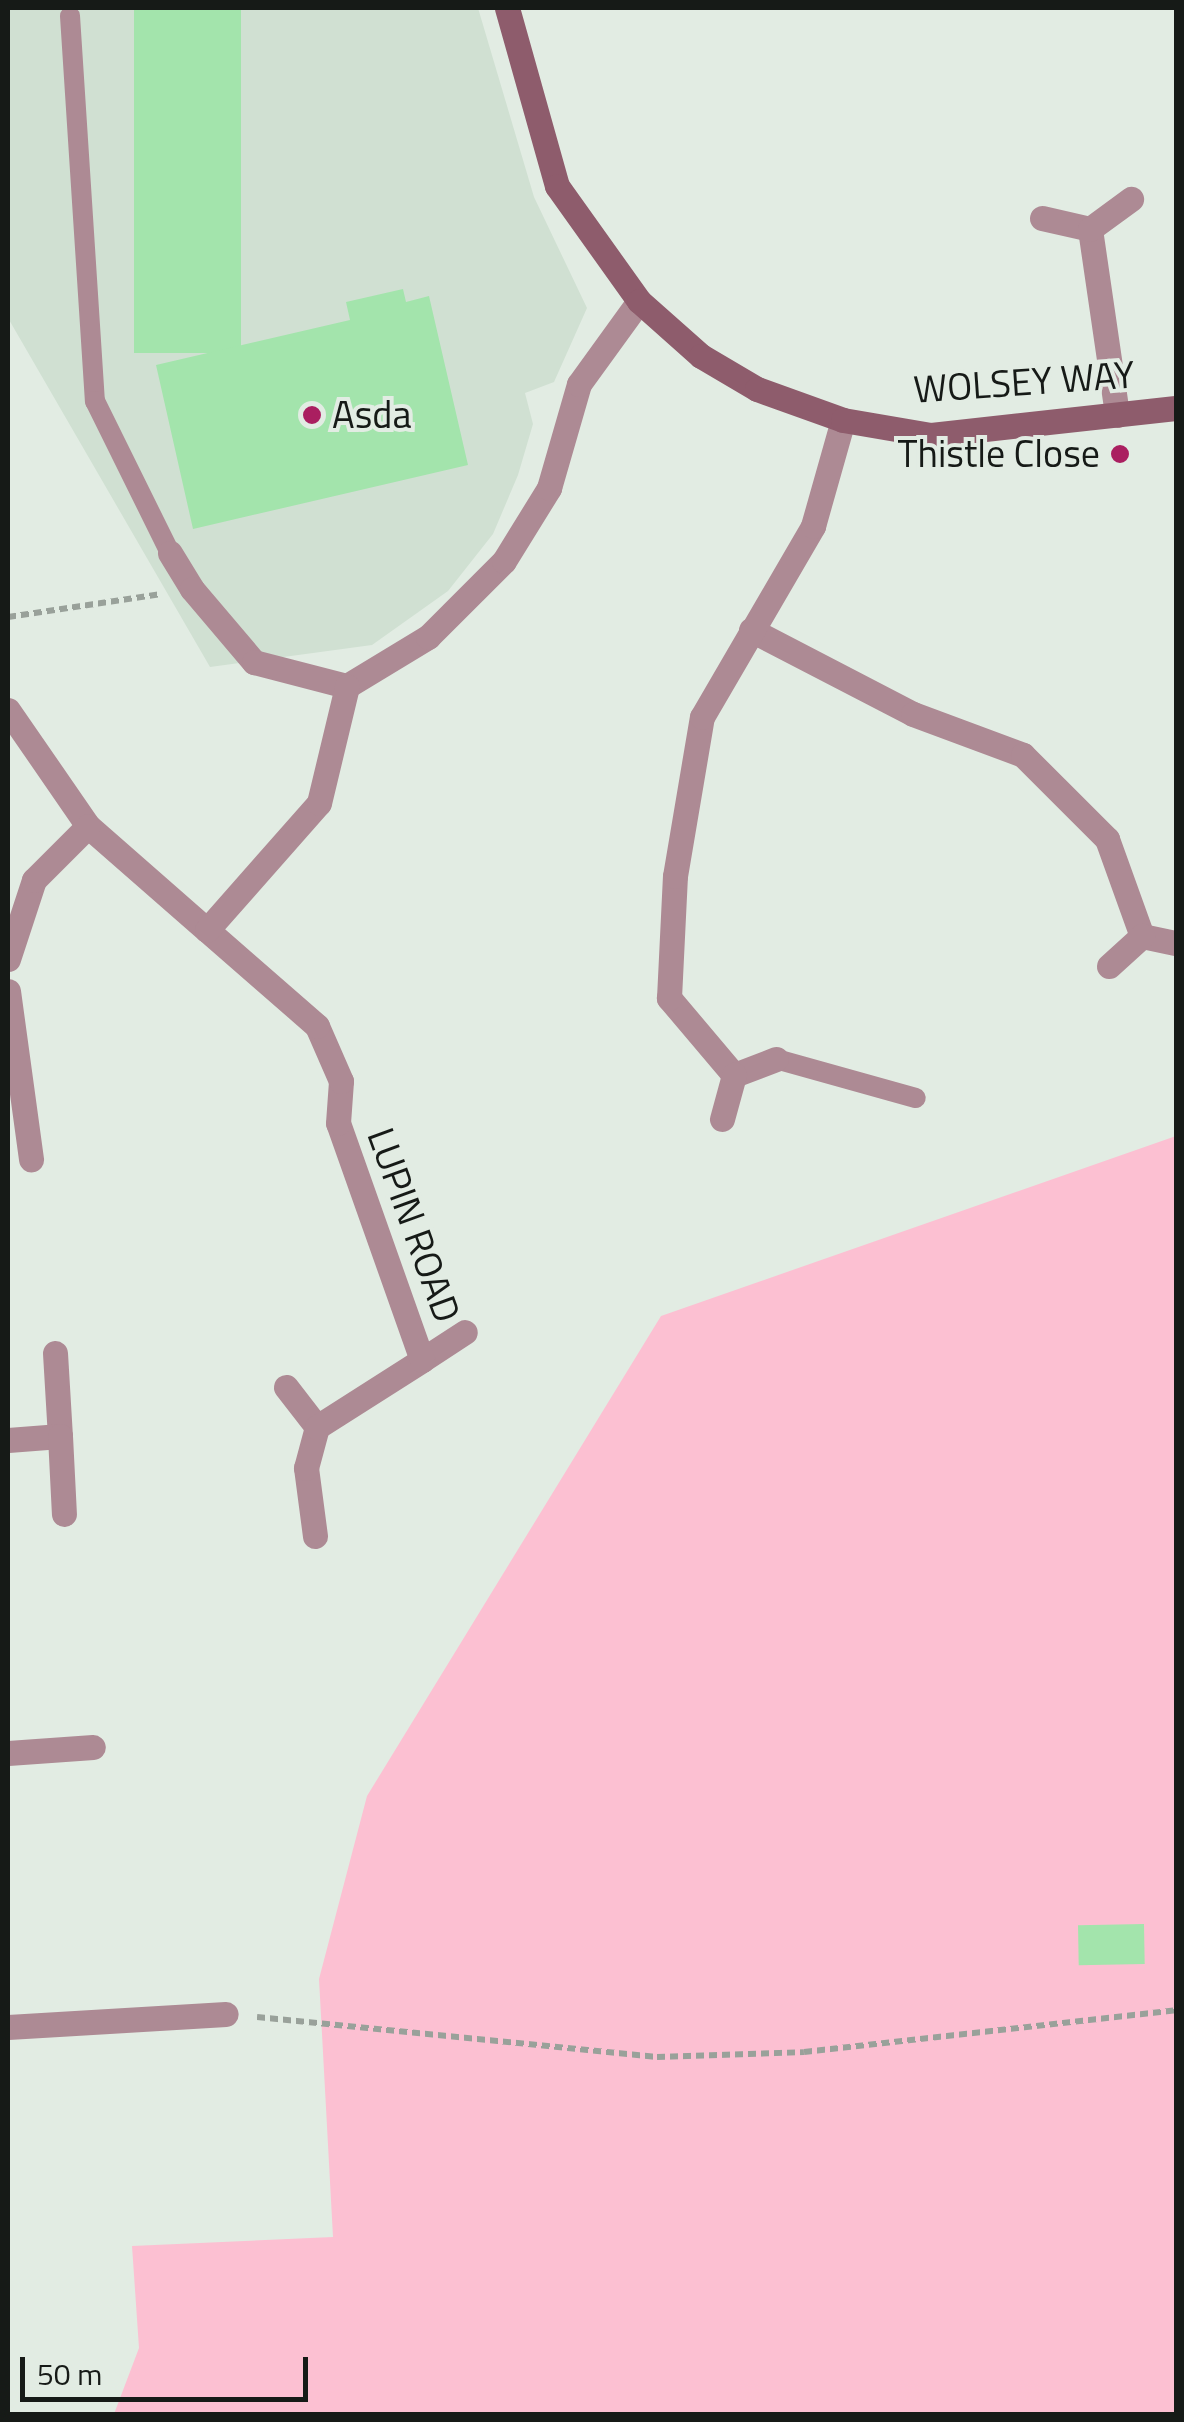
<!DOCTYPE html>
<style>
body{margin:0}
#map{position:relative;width:1184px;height:2422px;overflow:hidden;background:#e2ece3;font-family:"Titillium Web",sans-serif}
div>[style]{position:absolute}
.built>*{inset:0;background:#d0e0d2}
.green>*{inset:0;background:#fcc0d2}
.building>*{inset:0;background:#a3e4ac;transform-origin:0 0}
.path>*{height:6px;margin-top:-3px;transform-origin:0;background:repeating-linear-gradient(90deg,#99a19a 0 8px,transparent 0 13px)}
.lane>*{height:20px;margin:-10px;padding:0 10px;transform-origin:10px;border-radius:10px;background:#ad8a94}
.street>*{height:25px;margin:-12.5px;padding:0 12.5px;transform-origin:12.5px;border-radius:12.5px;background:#ad8a94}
.secondary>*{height:25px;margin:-12.5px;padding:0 12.5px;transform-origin:12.5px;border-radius:12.5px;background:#8e5c6c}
.dots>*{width:28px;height:28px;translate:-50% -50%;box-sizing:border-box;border:5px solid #e2ece3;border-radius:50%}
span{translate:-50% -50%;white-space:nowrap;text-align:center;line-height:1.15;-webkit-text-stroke:8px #e2ece3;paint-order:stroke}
.street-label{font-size:38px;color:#161a17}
.poi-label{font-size:38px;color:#161a17}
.left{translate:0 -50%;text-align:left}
.right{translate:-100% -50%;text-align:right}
.frame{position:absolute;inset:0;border:10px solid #161a17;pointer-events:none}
.scale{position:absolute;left:20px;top:2357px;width:288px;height:45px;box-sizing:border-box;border:5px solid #161a17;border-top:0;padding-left:12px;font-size:30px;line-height:35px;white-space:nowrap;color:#161a17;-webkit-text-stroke:8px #e2ece3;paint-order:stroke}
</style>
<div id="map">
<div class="built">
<div style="clip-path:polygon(9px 8px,478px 8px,534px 197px,587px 308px,554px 382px,525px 393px,533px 424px,518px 475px,493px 534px,448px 591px,372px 645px,210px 667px,8px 318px)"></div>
</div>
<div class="green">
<div style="clip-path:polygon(1176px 1136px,1176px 2414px,114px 2414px,139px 2348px,132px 2246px,333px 2237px,319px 1979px,367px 1796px,661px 1316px)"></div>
</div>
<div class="building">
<div style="left:134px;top:8px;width:107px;height:345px"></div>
<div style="clip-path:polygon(403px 289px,406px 302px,429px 296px,468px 465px,193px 529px,156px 365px,350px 320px,346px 302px)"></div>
<div style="left:1144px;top:1924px;width:40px;height:66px;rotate:89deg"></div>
</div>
<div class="path">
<div style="left:8px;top:617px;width:155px;rotate:-8.5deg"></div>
<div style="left:257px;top:2017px;width:402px;rotate:5.7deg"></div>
<div style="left:657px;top:2057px;width:147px;rotate:-1.9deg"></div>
<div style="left:804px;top:2052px;width:374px;rotate:-6.4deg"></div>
</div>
<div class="lane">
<div style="left:70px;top:16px;width:386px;rotate:86.3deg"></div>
<div style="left:95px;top:401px;width:169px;rotate:63.7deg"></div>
<div style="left:776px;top:1059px;width:145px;rotate:15.6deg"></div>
</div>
<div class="street">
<div style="left:1042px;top:218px;width:49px;rotate:12.9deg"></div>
<div style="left:1090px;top:229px;width:188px;rotate:81.7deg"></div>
<div style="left:1090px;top:229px;width:51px;rotate:-36.2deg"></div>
<div style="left:170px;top:553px;width:42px;rotate:58.6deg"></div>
<div style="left:192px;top:589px;width:96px;rotate:49.7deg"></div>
<div style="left:254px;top:662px;width:96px;rotate:14.5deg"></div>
<div style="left:347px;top:686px;width:95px;rotate:-31.2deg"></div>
<div style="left:428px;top:637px;width:107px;rotate:-45deg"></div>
<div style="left:504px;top:561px;width:86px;rotate:-58.3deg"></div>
<div style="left:549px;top:488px;width:108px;rotate:-73.9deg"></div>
<div style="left:579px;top:384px;width:102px;rotate:-54.1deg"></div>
<div style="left:751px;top:630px;width:182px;rotate:27.4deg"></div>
<div style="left:913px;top:714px;width:117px;rotate:20.4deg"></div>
<div style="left:1023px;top:755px;width:119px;rotate:45deg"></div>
<div style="left:1107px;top:839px;width:103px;rotate:70.2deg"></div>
<div style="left:1142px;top:936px;width:35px;rotate:12deg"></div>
<div style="left:8px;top:710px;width:141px;rotate:55.4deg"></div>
<div style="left:88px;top:826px;width:158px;rotate:41.2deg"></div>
<div style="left:8px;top:959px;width:83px;rotate:-71.8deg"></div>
<div style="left:34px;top:880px;width:76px;rotate:-45deg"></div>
<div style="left:1109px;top:966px;width:45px;rotate:-42.3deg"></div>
<div style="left:8px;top:991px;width:170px;rotate:82.2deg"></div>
<div style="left:776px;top:1059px;width:45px;rotate:159.1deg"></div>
<div style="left:734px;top:1075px;width:101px;rotate:-130.2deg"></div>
<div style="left:669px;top:998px;width:122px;rotate:-87.2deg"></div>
<div style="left:675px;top:876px;width:161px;rotate:-80.4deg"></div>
<div style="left:702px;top:717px;width:221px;rotate:-59.8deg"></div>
<div style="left:813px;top:526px;width:110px;rotate:-74.2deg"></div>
<div style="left:722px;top:1119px;width:46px;rotate:-74.7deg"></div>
<div style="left:55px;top:1353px;width:83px;rotate:86.6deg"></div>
<div style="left:422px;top:1360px;width:51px;rotate:-33.1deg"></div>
<div style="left:286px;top:1387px;width:51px;rotate:52.2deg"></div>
<div style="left:8px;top:1440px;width:52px;rotate:-4.4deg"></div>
<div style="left:60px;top:1436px;width:78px;rotate:87.1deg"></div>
<div style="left:315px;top:1536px;width:69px;rotate:-97.5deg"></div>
<div style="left:306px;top:1468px;width:42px;rotate:-75deg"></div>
<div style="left:317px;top:1427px;width:125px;rotate:-32.5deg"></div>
<div style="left:422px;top:1360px;width:251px;rotate:-109.5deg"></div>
<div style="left:338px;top:1123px;width:42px;rotate:-85.9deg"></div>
<div style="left:341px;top:1081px;width:60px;rotate:-113.6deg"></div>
<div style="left:317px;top:1026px;width:146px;rotate:-138.9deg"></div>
<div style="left:207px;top:930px;width:169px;rotate:-48.6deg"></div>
<div style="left:319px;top:803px;width:120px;rotate:-76.5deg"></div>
<div style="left:8px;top:1753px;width:85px;rotate:-4deg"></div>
<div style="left:8px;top:2027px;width:218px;rotate:-3.4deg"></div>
</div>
<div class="secondary">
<div style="left:507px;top:8px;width:185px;rotate:74.3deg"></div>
<div style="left:557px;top:186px;width:141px;rotate:54.5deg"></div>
<div style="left:639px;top:301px;width:83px;rotate:41.6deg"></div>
<div style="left:701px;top:356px;width:65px;rotate:30.5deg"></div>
<div style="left:757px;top:389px;width:91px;rotate:19.8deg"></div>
<div style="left:843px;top:420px;width:89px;rotate:9.7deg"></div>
<div style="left:931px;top:435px;width:246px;rotate:-6.3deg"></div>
</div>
<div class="dots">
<div style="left:312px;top:415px;background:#aa1f60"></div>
<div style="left:1120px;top:454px;background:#aa1f60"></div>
</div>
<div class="street-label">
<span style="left:1024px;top:382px;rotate:-4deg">WOLSEY WAY</span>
<span style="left:414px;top:1225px;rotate:70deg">LUPIN ROAD</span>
</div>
<div class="poi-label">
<span class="left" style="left:332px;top:415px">Asda</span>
<span class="right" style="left:1100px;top:454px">Thistle Close</span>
</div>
<div class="frame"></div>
<div class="scale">50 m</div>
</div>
